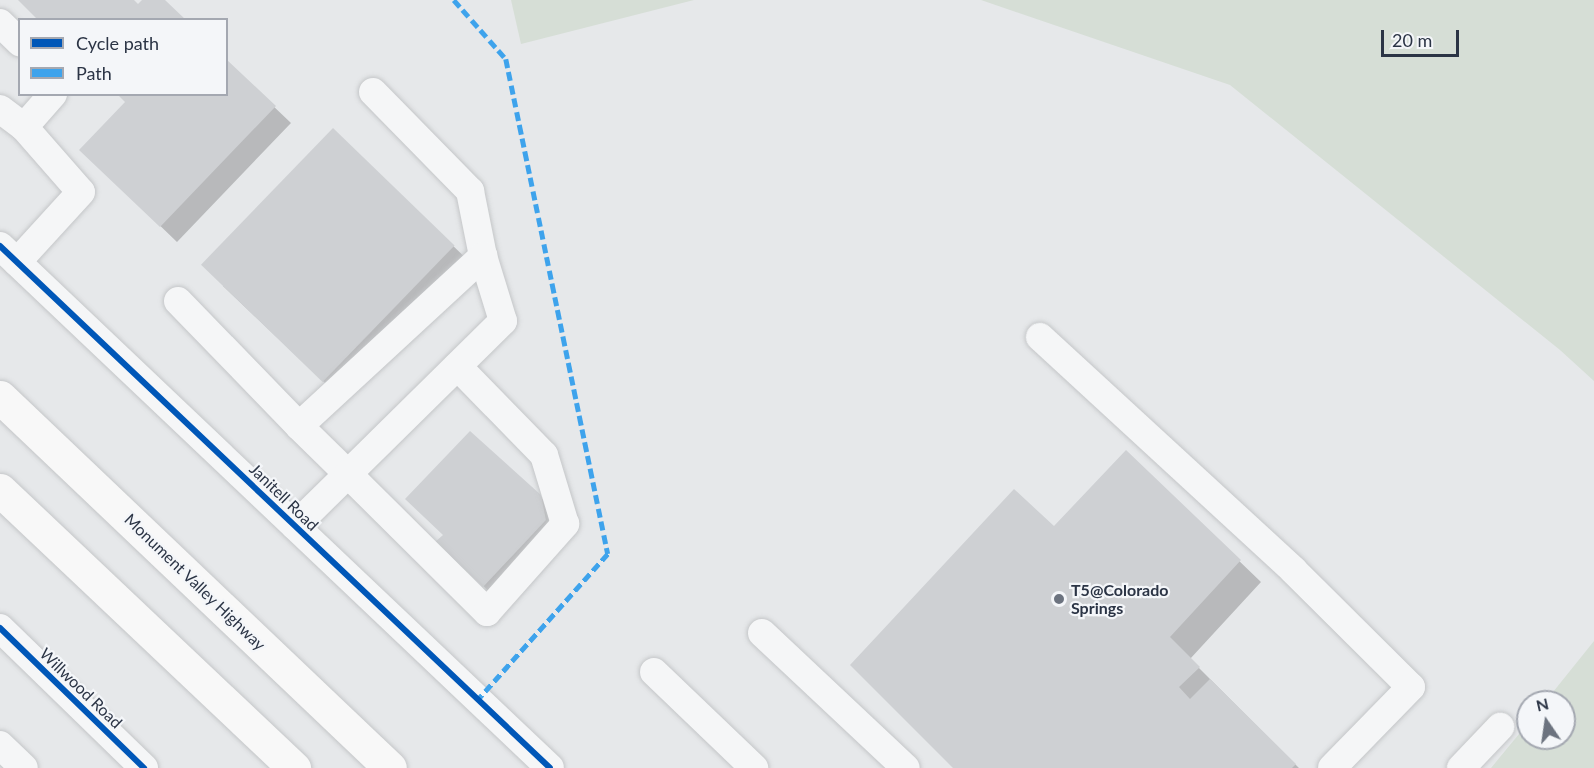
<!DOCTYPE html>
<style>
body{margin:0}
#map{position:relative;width:1594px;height:768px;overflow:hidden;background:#e6e8ea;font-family:Lato,sans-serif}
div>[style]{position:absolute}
.green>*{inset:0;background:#d6ded6}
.shadow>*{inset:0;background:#0003}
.building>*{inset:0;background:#ced0d3;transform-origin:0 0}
.roads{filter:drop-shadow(0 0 2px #c4c6c8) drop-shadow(0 0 2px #c4c6c8)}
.minor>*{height:28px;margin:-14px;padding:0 14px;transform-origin:14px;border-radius:14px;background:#f5f6f7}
.highway>*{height:33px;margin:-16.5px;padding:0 16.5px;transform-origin:16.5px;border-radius:16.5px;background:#f8f8f8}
.quiet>*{height:4.5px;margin-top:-2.25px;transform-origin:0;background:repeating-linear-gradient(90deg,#3ea3ec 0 9px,transparent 0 13.5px)}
.cycleway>*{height:6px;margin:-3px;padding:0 3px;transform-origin:3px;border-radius:3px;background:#0057b8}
.dots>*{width:16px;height:16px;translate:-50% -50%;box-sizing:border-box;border:3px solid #f4f6f9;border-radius:50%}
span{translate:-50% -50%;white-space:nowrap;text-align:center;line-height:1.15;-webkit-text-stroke:4.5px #f4f6f9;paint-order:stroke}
.street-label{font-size:16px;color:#2b3445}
.poi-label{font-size:16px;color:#2b3445;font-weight:700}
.left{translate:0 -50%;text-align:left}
.legend{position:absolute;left:18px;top:18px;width:210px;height:78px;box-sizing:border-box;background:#f4f6f9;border:2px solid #a4a8b1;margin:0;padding:8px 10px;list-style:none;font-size:18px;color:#2b3445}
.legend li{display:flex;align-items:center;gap:12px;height:30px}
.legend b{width:30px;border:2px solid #a4a8b1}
.north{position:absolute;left:1516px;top:690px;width:60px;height:60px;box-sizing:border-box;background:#f4f6f9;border:2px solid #a4a8b1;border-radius:50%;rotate:347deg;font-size:16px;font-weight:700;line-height:24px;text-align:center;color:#2b3445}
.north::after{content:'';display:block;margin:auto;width:21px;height:27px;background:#6c737f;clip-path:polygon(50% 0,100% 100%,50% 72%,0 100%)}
.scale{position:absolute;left:1381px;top:30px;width:78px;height:27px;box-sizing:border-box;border:3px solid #2b3445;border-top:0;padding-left:8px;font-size:18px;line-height:21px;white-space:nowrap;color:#2b3445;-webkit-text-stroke:4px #f4f6f9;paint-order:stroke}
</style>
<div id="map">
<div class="green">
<div style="clip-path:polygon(511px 0,694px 0,521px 44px)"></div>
<div style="clip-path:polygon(981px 0,1594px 0,1594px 381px,1560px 350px,1230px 85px)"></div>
<div style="clip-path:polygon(1594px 641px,1594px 768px,1491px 768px,1528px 723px,1528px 738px,1564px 738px,1564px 702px,1545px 702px)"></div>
</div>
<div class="shadow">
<div style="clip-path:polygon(226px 61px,291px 123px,177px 242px,98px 166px,226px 94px)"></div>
<div style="clip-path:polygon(333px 130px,475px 267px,345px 402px,223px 286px)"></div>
<div style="clip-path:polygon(1126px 452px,1261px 582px,1190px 659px,1299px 768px,955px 768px,1054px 528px)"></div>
<div style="clip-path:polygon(540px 496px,561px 517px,505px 607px,458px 562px)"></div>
</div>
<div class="building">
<div style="clip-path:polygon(18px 0,134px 0,138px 4px,142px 0,165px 0,186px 20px,38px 20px)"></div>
<div style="clip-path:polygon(226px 59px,276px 106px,160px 227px,79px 150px,125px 102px,117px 94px,226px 94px)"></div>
<div style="left:333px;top:128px;width:169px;height:190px;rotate:44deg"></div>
<div style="clip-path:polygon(470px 431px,541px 495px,546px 520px,483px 587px,435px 542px,443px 535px,405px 499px)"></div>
<div style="clip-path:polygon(1126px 450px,1241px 560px,1170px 637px,1200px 667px,1179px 687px,1190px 699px,1210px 679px,1296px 764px,1292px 768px,953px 768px,850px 665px,1014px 489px,1054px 526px)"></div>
</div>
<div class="roads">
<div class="minor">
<div style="left:0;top:23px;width:28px;rotate:44deg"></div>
<div style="left:373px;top:92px;width:139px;rotate:45.6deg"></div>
<div style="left:470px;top:191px;width:66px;rotate:78.7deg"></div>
<div style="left:0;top:109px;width:30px;rotate:37deg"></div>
<div style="left:24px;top:127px;width:86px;rotate:48.8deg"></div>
<div style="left:81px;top:192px;width:95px;rotate:132.4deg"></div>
<div style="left:24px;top:127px;width:44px;rotate:-48.7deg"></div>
<div style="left:0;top:246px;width:758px;rotate:43.5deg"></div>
<div style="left:178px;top:301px;width:174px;rotate:45.9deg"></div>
<div style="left:1040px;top:337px;width:344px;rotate:42.6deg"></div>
<div style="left:1293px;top:570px;width:166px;rotate:44.8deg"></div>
<div style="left:1411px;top:687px;width:113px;rotate:134.3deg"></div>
<div style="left:295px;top:526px;width:74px;rotate:-44.5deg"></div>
<div style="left:348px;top:474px;width:69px;rotate:-135.6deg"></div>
<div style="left:299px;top:426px;width:251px;rotate:-42.7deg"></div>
<div style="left:483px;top:256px;width:68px;rotate:72.9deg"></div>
<div style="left:503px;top:321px;width:218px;rotate:135.4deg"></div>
<div style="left:348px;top:474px;width:196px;rotate:44.8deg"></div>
<div style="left:487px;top:612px;width:118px;rotate:-48.4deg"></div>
<div style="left:565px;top:524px;width:72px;rotate:-106.9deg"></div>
<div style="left:544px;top:455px;width:124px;rotate:-134.3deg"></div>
<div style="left:0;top:628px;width:201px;rotate:44.2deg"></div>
<div style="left:762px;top:633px;width:197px;rotate:43.2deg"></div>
<div style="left:654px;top:672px;width:139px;rotate:43.8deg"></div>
<div style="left:0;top:745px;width:33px;rotate:44deg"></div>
<div style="left:1461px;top:768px;width:57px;rotate:-46.4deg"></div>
</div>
<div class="highway">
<div style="left:0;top:397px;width:538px;rotate:43.57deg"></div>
<div style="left:0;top:490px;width:405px;rotate:43.4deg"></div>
</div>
</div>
<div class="quiet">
<div style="left:454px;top:0;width:79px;rotate:48.6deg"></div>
<div style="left:506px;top:59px;width:505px;rotate:78.36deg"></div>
<div style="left:608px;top:554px;width:195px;rotate:131.7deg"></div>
</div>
<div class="cycleway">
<div style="left:0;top:246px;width:758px;rotate:43.5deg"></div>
<div style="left:0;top:628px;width:201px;rotate:44.2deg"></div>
</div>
<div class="dots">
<div style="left:1059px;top:599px;background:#6c737f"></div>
</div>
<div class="street-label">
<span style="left:284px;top:497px;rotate:44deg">Janitell Road</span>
<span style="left:195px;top:582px;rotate:44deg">Monument Valley Highway</span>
<span style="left:81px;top:688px;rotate:44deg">Willwood Road</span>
</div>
<div class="poi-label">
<span class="left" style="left:1071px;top:599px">T5@Colorado<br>Springs</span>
</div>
<ul class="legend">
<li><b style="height:8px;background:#0057b8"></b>Cycle path</li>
<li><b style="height:8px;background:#3ea3ec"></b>Path</li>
</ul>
<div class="north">N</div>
<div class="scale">20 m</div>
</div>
